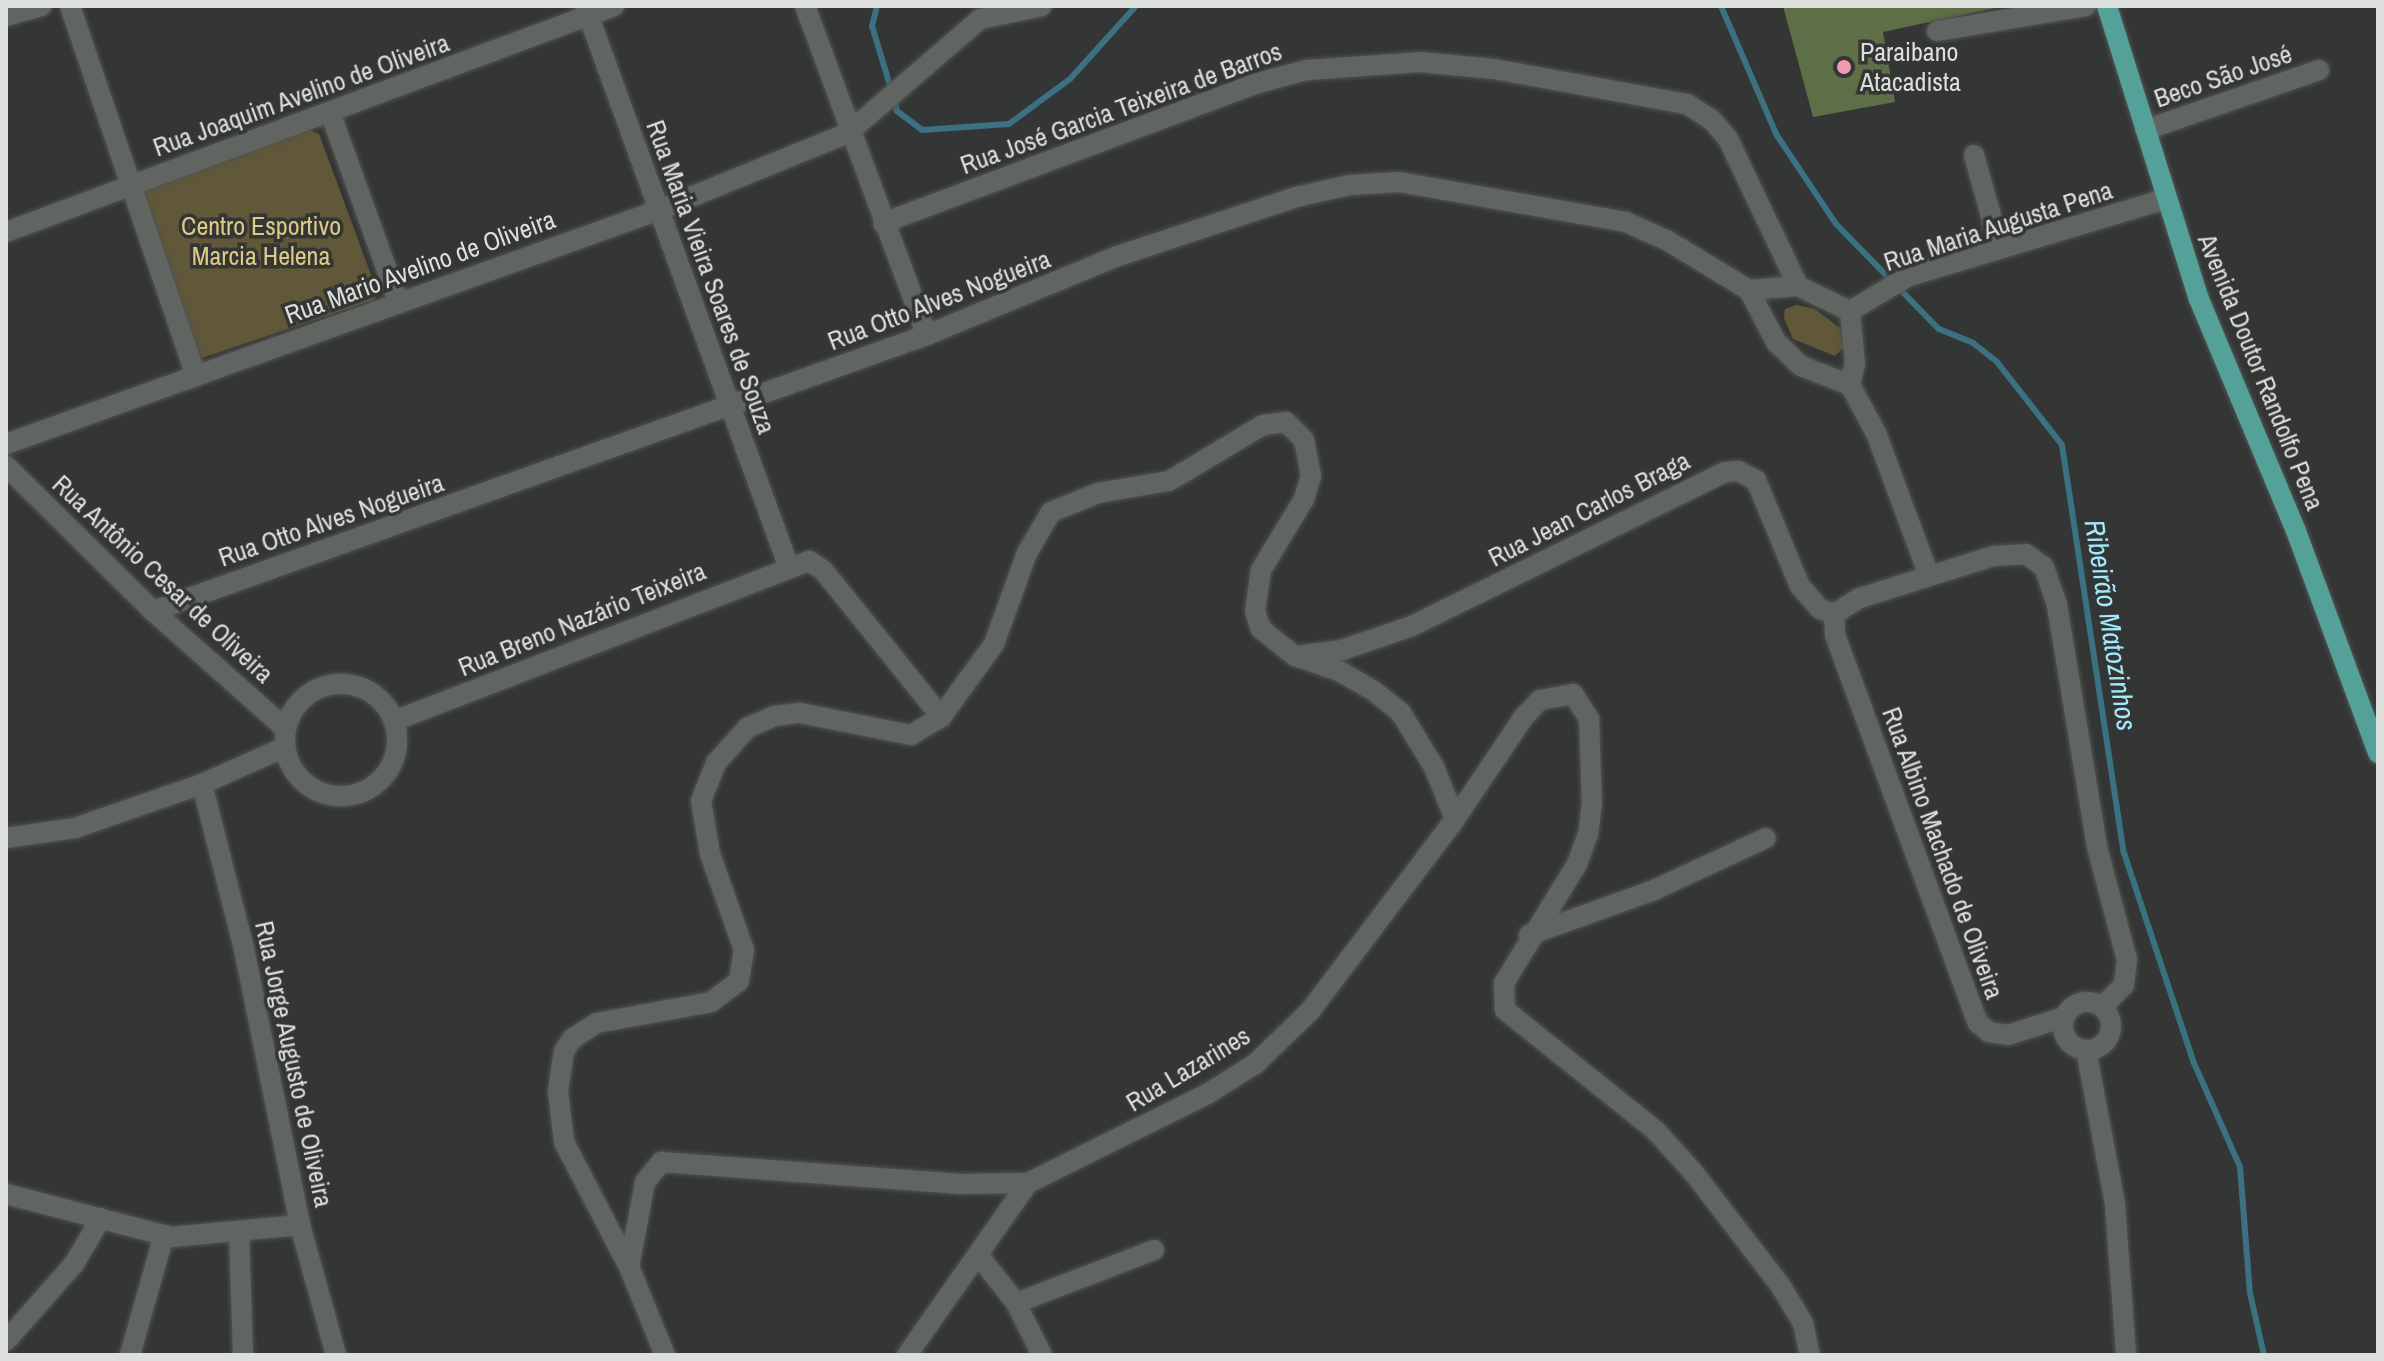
<!DOCTYPE html>
<meta charset="utf-8">
<style>
body{margin:0}
#map{position:relative;width:2384px;height:1361px;overflow:hidden;background:#333634;font-family:"Archivo Narrow",sans-serif}
div>[style]{position:absolute}
.green>*{inset:0;background:#605839}
.stream>*{height:6px;margin:-3px;padding:0 3px;transform-origin:3px;border-radius:3px;background:#3b7180}
.building>*{inset:0;background:#5e6e46}
.roads{filter:drop-shadow(0 0 2px #515351) drop-shadow(0 0 2px #515351)}
.minor>*{height:20px;margin:-10px;padding:0 10px;transform-origin:10px;border-radius:10px;background:#616562}
.minor>.ring{margin:-10px;padding:0;box-sizing:content-box;background:none;border:20px solid #616562;border-radius:50%}
.major>*{height:20px;margin:-10px;padding:0 10px;transform-origin:10px;border-radius:10px;background:#53a199}
.dots>*{width:22px;height:22px;translate:-50% -50%;box-sizing:border-box;border:4px solid #333634;border-radius:50%}
span{translate:-50% -50%;white-space:nowrap;text-align:center;line-height:1.15;-webkit-text-stroke:7px #333634;paint-order:stroke}
.poi-label{font-size:26px;color:#dddfdd}
.left{translate:0 -50%;text-align:left}
.street-label{font-size:26px;color:#dddfdd}
.park-label{font-size:26px;color:#ddca84}
.water-label{font-size:28px;color:#a4e8fc;font-style:italic}
.frame{position:absolute;inset:0;border:8px solid #dddfdd;pointer-events:none}
</style>
<div id="map">
<div class="green">
<div style="clip-path:polygon(303px 127px,319px 134px,377px 291px,374px 300px,202px 358px,194px 350px,141px 201px,145px 186px)"></div>
<div style="clip-path:polygon(1797px 305px,1815px 309px,1840px 328px,1844px 347px,1835px 356px,1793px 339px,1784px 318px,1785px 309px)"></div>
</div>
<div class="stream">
<div style="left:877px;top:6px;width:21px;rotate:104deg"></div>
<div style="left:872px;top:26px;width:66px;rotate:73.2deg"></div>
<div style="left:1721px;top:6px;width:139px;rotate:66.7deg"></div>
<div style="left:1776px;top:134px;width:108px;rotate:56.3deg"></div>
<div style="left:1836px;top:224px;width:147px;rotate:45.6deg"></div>
<div style="left:1939px;top:329px;width:37px;rotate:22deg"></div>
<div style="left:1973px;top:343px;width:31px;rotate:38deg"></div>
<div style="left:1997px;top:362px;width:105px;rotate:51.9deg"></div>
<div style="left:2062px;top:445px;width:413px;rotate:81.4deg"></div>
<div style="left:2124px;top:853px;width:221px;rotate:71.6deg"></div>
<div style="left:2194px;top:1063px;width:114px;rotate:66.1deg"></div>
<div style="left:2240px;top:1167px;width:126px;rotate:85.5deg"></div>
<div style="left:2250px;top:1293px;width:64px;rotate:77.3deg"></div>
<div style="left:894px;top:100px;width:11px;rotate:75deg"></div>
<div style="left:897px;top:111px;width:31px;rotate:37deg"></div>
<div style="left:922px;top:130px;width:87px;rotate:-3.9deg"></div>
<div style="left:1009px;top:124px;width:76px;rotate:-36.4deg"></div>
<div style="left:1070px;top:79px;width:98px;rotate:-47.9deg"></div>
</div>
<div class="building">
<div style="clip-path:polygon(1783px 6px,1995px 6px,1995px 8px,1883px 32px,1895px 102px,1813px 117px)"></div>
</div>
<div class="roads">
<div class="minor">
<div style="left:70px;top:6px;width:391px;rotate:71.2deg"></div>
<div style="left:585px;top:6px;width:595px;rotate:70.04deg"></div>
<div style="left:805px;top:6px;width:351px;rotate:69.7deg"></div>
<div style="left:6px;top:16px;width:37px;rotate:-16deg"></div>
<div style="left:1937px;top:31px;width:151px;rotate:-9.5deg"></div>
<div style="left:330px;top:112px;width:201px;rotate:70.2deg"></div>
<div style="left:2145px;top:130px;width:184px;rotate:-19deg"></div>
<div style="left:1974px;top:155px;width:97px;rotate:74.4deg"></div>
<div style="left:883px;top:223px;width:396px;rotate:-20.5deg"></div>
<div style="left:1254px;top:84px;width:55px;rotate:-14.8deg"></div>
<div style="left:1307px;top:70px;width:113px;rotate:-4deg"></div>
<div style="left:1420px;top:62px;width:74px;rotate:5.4deg"></div>
<div style="left:1494px;top:69px;width:196px;rotate:10.3deg"></div>
<div style="left:1687px;top:104px;width:30px;rotate:33deg"></div>
<div style="left:1712px;top:120px;width:25px;rotate:50deg"></div>
<div style="left:1728px;top:139px;width:163px;rotate:64.5deg"></div>
<div style="left:6px;top:232px;width:649px;rotate:-20.39deg"></div>
<div style="left:1749px;top:290px;width:59px;rotate:62.6deg"></div>
<div style="left:1776px;top:342px;width:35px;rotate:44deg"></div>
<div style="left:1801px;top:366px;width:53px;rotate:21.2deg"></div>
<div style="left:1850px;top:385px;width:22px;rotate:-77deg"></div>
<div style="left:1855px;top:364px;width:53px;rotate:-95.4deg"></div>
<div style="left:1749px;top:290px;width:49px;rotate:-4.7deg"></div>
<div style="left:1798px;top:286px;width:58px;rotate:25.7deg"></div>
<div style="left:1850px;top:311px;width:69px;rotate:-30.7deg"></div>
<div style="left:1909px;top:276px;width:267px;rotate:-16.7deg"></div>
<div style="left:1850px;top:385px;width:55px;rotate:61.6deg"></div>
<div style="left:1876px;top:433px;width:149px;rotate:69.6deg"></div>
<div style="left:6px;top:444px;width:694px;rotate:-19.71deg"></div>
<div style="left:659px;top:210px;width:204px;rotate:-22.2deg"></div>
<div style="left:848px;top:133px;width:174px;rotate:-40.8deg"></div>
<div style="left:980px;top:19px;width:63px;rotate:-11.8deg"></div>
<div style="left:6px;top:466px;width:206px;rotate:44.6deg"></div>
<div style="left:153px;top:611px;width:178px;rotate:41.6deg"></div>
<div style="left:153px;top:611px;width:822px;rotate:-19.63deg"></div>
<div style="left:927px;top:335px;width:204px;rotate:-22.5deg"></div>
<div style="left:1115px;top:257px;width:191px;rotate:-18.3deg"></div>
<div style="left:1296px;top:197px;width:55px;rotate:-12.5deg"></div>
<div style="left:1350px;top:185px;width:49px;rotate:-3.5deg"></div>
<div style="left:1399px;top:182px;width:230px;rotate:10deg"></div>
<div style="left:1626px;top:222px;width:46px;rotate:24.3deg"></div>
<div style="left:1668px;top:241px;width:95px;rotate:31.2deg"></div>
<div style="left:1834px;top:614px;width:31px;rotate:-32deg"></div>
<div style="left:1860px;top:598px;width:139px;rotate:-17.5deg"></div>
<div style="left:1993px;top:556px;width:33px;rotate:-3deg"></div>
<div style="left:2026px;top:554px;width:22px;rotate:36deg"></div>
<div style="left:2044px;top:567px;width:40px;rotate:71.1deg"></div>
<div style="left:2057px;top:605px;width:245px;rotate:80.6deg"></div>
<div style="left:2097px;top:847px;width:117px;rotate:75.1deg"></div>
<div style="left:2127px;top:960px;width:25px;rotate:97deg"></div>
<div style="left:2124px;top:985px;width:31px;rotate:135deg"></div>
<div style="left:1834px;top:614px;width:21px;rotate:87deg"></div>
<div style="left:1835px;top:635px;width:414px;rotate:69.8deg"></div>
<div style="left:1978px;top:1023px;width:14px;rotate:39deg"></div>
<div style="left:1989px;top:1032px;width:19px;rotate:9deg"></div>
<div style="left:2008px;top:1035px;width:59px;rotate:-17.8deg"></div>
<div style="left:1303px;top:655px;width:39px;rotate:-7deg"></div>
<div style="left:1342px;top:650px;width:74px;rotate:-18.9deg"></div>
<div style="left:1412px;top:626px;width:349px;rotate:-26.2deg"></div>
<div style="left:1725px;top:472px;width:13px;rotate:-4deg"></div>
<div style="left:1738px;top:471px;width:20px;rotate:27deg"></div>
<div style="left:1756px;top:480px;width:115px;rotate:67.5deg"></div>
<div style="left:1800px;top:586px;width:30px;rotate:49deg"></div>
<div style="left:1820px;top:609px;width:15px;rotate:20deg"></div>
<div class="ring" style="left:285px;top:684px;width:92px;height:92px"></div>
<div style="left:394px;top:721px;width:445px;rotate:-21.1deg"></div>
<div style="left:809px;top:561px;width:17px;rotate:33deg"></div>
<div style="left:823px;top:570px;width:189px;rotate:51.2deg"></div>
<div style="left:941px;top:717px;width:90px;rotate:-54deg"></div>
<div style="left:994px;top:644px;width:97px;rotate:-70.1deg"></div>
<div style="left:1027px;top:553px;width:48px;rotate:-59.7deg"></div>
<div style="left:1051px;top:512px;width:51px;rotate:-22deg"></div>
<div style="left:1098px;top:493px;width:72px;rotate:-9.6deg"></div>
<div style="left:1169px;top:481px;width:109px;rotate:-30.8deg"></div>
<div style="left:1263px;top:425px;width:23px;rotate:-7deg"></div>
<div style="left:1286px;top:422px;width:25px;rotate:45deg"></div>
<div style="left:1304px;top:440px;width:37px;rotate:79deg"></div>
<div style="left:1311px;top:476px;width:24px;rotate:107deg"></div>
<div style="left:1304px;top:499px;width:83px;rotate:121.2deg"></div>
<div style="left:1261px;top:570px;width:41px;rotate:98.3deg"></div>
<div style="left:1255px;top:611px;width:19px;rotate:72deg"></div>
<div style="left:1261px;top:629px;width:43px;rotate:38.5deg"></div>
<div style="left:1295px;top:656px;width:46px;rotate:18.8deg"></div>
<div style="left:1339px;top:671px;width:40px;rotate:29.7deg"></div>
<div style="left:1374px;top:691px;width:35px;rotate:39deg"></div>
<div style="left:1401px;top:713px;width:63px;rotate:58.6deg"></div>
<div style="left:1434px;top:767px;width:56px;rotate:68deg"></div>
<div style="left:202px;top:784px;width:170px;rotate:75.7deg"></div>
<div style="left:244px;top:949px;width:282px;rotate:78.5deg"></div>
<div style="left:300px;top:1225px;width:135px;rotate:74.5deg"></div>
<div style="left:6px;top:838px;width:70px;rotate:-8.2deg"></div>
<div style="left:75px;top:828px;width:134px;rotate:-19.1deg"></div>
<div style="left:202px;top:784px;width:91px;rotate:-24deg"></div>
<div style="left:1529px;top:935px;width:133px;rotate:-19.8deg"></div>
<div style="left:1654px;top:890px;width:123px;rotate:-24.9deg"></div>
<div class="ring" style="left:2063px;top:1002px;width:28px;height:28px"></div>
<div style="left:2086px;top:1050px;width:157px;rotate:79.3deg"></div>
<div style="left:2115px;top:1204px;width:151px;rotate:85.8deg"></div>
<div style="left:6px;top:1194px;width:171px;rotate:14.6deg"></div>
<div style="left:171px;top:1237px;width:130px;rotate:-5.3deg"></div>
<div style="left:239px;top:1233px;width:122px;rotate:88.1deg"></div>
<div style="left:979px;top:1256px;width:60px;rotate:51.8deg"></div>
<div style="left:1016px;top:1303px;width:58px;rotate:63.4deg"></div>
<div style="left:629px;top:1267px;width:86px;rotate:-79.3deg"></div>
<div style="left:645px;top:1182px;width:26px;rotate:-51deg"></div>
<div style="left:661px;top:1162px;width:300px;rotate:4.2deg"></div>
<div style="left:960px;top:1184px;width:68px;rotate:-0.8deg"></div>
<div style="left:1028px;top:1183px;width:200px;rotate:-26.4deg"></div>
<div style="left:1207px;top:1094px;width:57px;rotate:-32deg"></div>
<div style="left:1255px;top:1064px;width:76px;rotate:-43.9deg"></div>
<div style="left:1310px;top:1011px;width:241px;rotate:-52.9deg"></div>
<div style="left:1455px;top:819px;width:122px;rotate:-56deg"></div>
<div style="left:1523px;top:718px;width:25px;rotate:-47deg"></div>
<div style="left:1540px;top:700px;width:34px;rotate:-10deg"></div>
<div style="left:1573px;top:694px;width:30px;rotate:57deg"></div>
<div style="left:1589px;top:719px;width:84px;rotate:88deg"></div>
<div style="left:1592px;top:803px;width:31px;rotate:97deg"></div>
<div style="left:1588px;top:834px;width:32px;rotate:110deg"></div>
<div style="left:1577px;top:864px;width:140px;rotate:121.5deg"></div>
<div style="left:1504px;top:983px;width:27px;rotate:88deg"></div>
<div style="left:1505px;top:1010px;width:192px;rotate:38.7deg"></div>
<div style="left:1655px;top:1130px;width:57px;rotate:47.9deg"></div>
<div style="left:1693px;top:1172px;width:143px;rotate:52.4deg"></div>
<div style="left:1780px;top:1285px;width:44px;rotate:58.8deg"></div>
<div style="left:1803px;top:1323px;width:33px;rotate:78deg"></div>
<div style="left:1016px;top:1303px;width:148px;rotate:-21deg"></div>
<div style="left:6px;top:1341px;width:103px;rotate:-48.6deg"></div>
<div style="left:74px;top:1264px;width:53px;rotate:-59.6deg"></div>
<div style="left:130px;top:1355px;width:125px;rotate:-74.2deg"></div>
<div style="left:665px;top:1355px;width:95px;rotate:-112.2deg"></div>
<div style="left:629px;top:1267px;width:141px;rotate:-117.5deg"></div>
<div style="left:564px;top:1142px;width:51px;rotate:-96.7deg"></div>
<div style="left:558px;top:1091px;width:40px;rotate:-81.5deg"></div>
<div style="left:564px;top:1051px;width:14px;rotate:-56deg"></div>
<div style="left:572px;top:1039px;width:30px;rotate:-33deg"></div>
<div style="left:597px;top:1023px;width:116px;rotate:-10.4deg"></div>
<div style="left:711px;top:1002px;width:35px;rotate:-37deg"></div>
<div style="left:739px;top:981px;width:31px;rotate:-81deg"></div>
<div style="left:744px;top:950px;width:102px;rotate:-109.5deg"></div>
<div style="left:710px;top:854px;width:54px;rotate:-99.6deg"></div>
<div style="left:701px;top:801px;width:41px;rotate:-68.5deg"></div>
<div style="left:716px;top:763px;width:47px;rotate:-48.5deg"></div>
<div style="left:747px;top:728px;width:30px;rotate:-24deg"></div>
<div style="left:774px;top:716px;width:26px;rotate:-7deg"></div>
<div style="left:800px;top:713px;width:113px;rotate:11.2deg"></div>
<div style="left:911px;top:735px;width:35px;rotate:-31deg"></div>
<div style="left:907px;top:1355px;width:210px;rotate:-54.9deg"></div>
</div>
<div class="major">
<div style="left:2107px;top:6px;width:307px;rotate:72.6deg"></div>
<div style="left:2199px;top:299px;width:251px;rotate:67.3deg"></div>
<div style="left:2296px;top:531px;width:237px;rotate:69.7deg"></div>
</div>
</div>
<div class="dots">
<div style="left:1844px;top:67px;background:#f29ab0"></div>
</div>
<div class="poi-label">
<span class="left" style="left:1860px;top:67px">Paraibano<br>Atacadista</span>
</div>
<div class="street-label">
<span style="left:2223px;top:76px;rotate:-19deg">Beco São José</span>
<span style="left:301px;top:95px;rotate:-20deg">Rua Joaquim Avelino de Oliveira</span>
<span style="left:1121px;top:108px;rotate:-20deg">Rua José Garcia Teixeira de Barros</span>
<span style="left:1998px;top:226px;rotate:-18deg">Rua Maria Augusta Pena</span>
<span style="left:420px;top:267px;rotate:-20deg">Rua Mario Avelino de Oliveira</span>
<span style="left:711px;top:277px;rotate:70deg">Rua Maria Vieira Soares de Souza</span>
<span style="left:939px;top:300px;rotate:-21deg">Rua Otto Alves Nogueira</span>
<span style="left:2261px;top:372px;rotate:68deg">Avenida Doutor Randolfo Pena</span>
<span style="left:1589px;top:509px;rotate:-27deg">Rua Jean Carlos Braga</span>
<span style="left:331px;top:520px;rotate:-19deg">Rua Otto Alves Nogueira</span>
<span style="left:163px;top:579px;rotate:43deg">Rua Antônio Cesar de Oliveira</span>
<span style="left:582px;top:619px;rotate:-22deg">Rua Breno Nazário Teixeira</span>
<span style="left:1943px;top:853px;rotate:70deg">Rua Albino Machado de Oliveira</span>
<span style="left:294px;top:1064px;rotate:78deg">Rua Jorge Augusto de Oliveira</span>
<span style="left:1188px;top:1069px;rotate:-31deg">Rua Lazarines</span>
</div>
<div class="park-label">
<span style="left:261px;top:241px">Centro Esportivo<br>Marcia Helena</span>
</div>
<div class="water-label">
<span style="left:2111px;top:625px;rotate:81deg">Ribeirão Matozinhos</span>
</div>
<div class="frame"></div>
</div>
